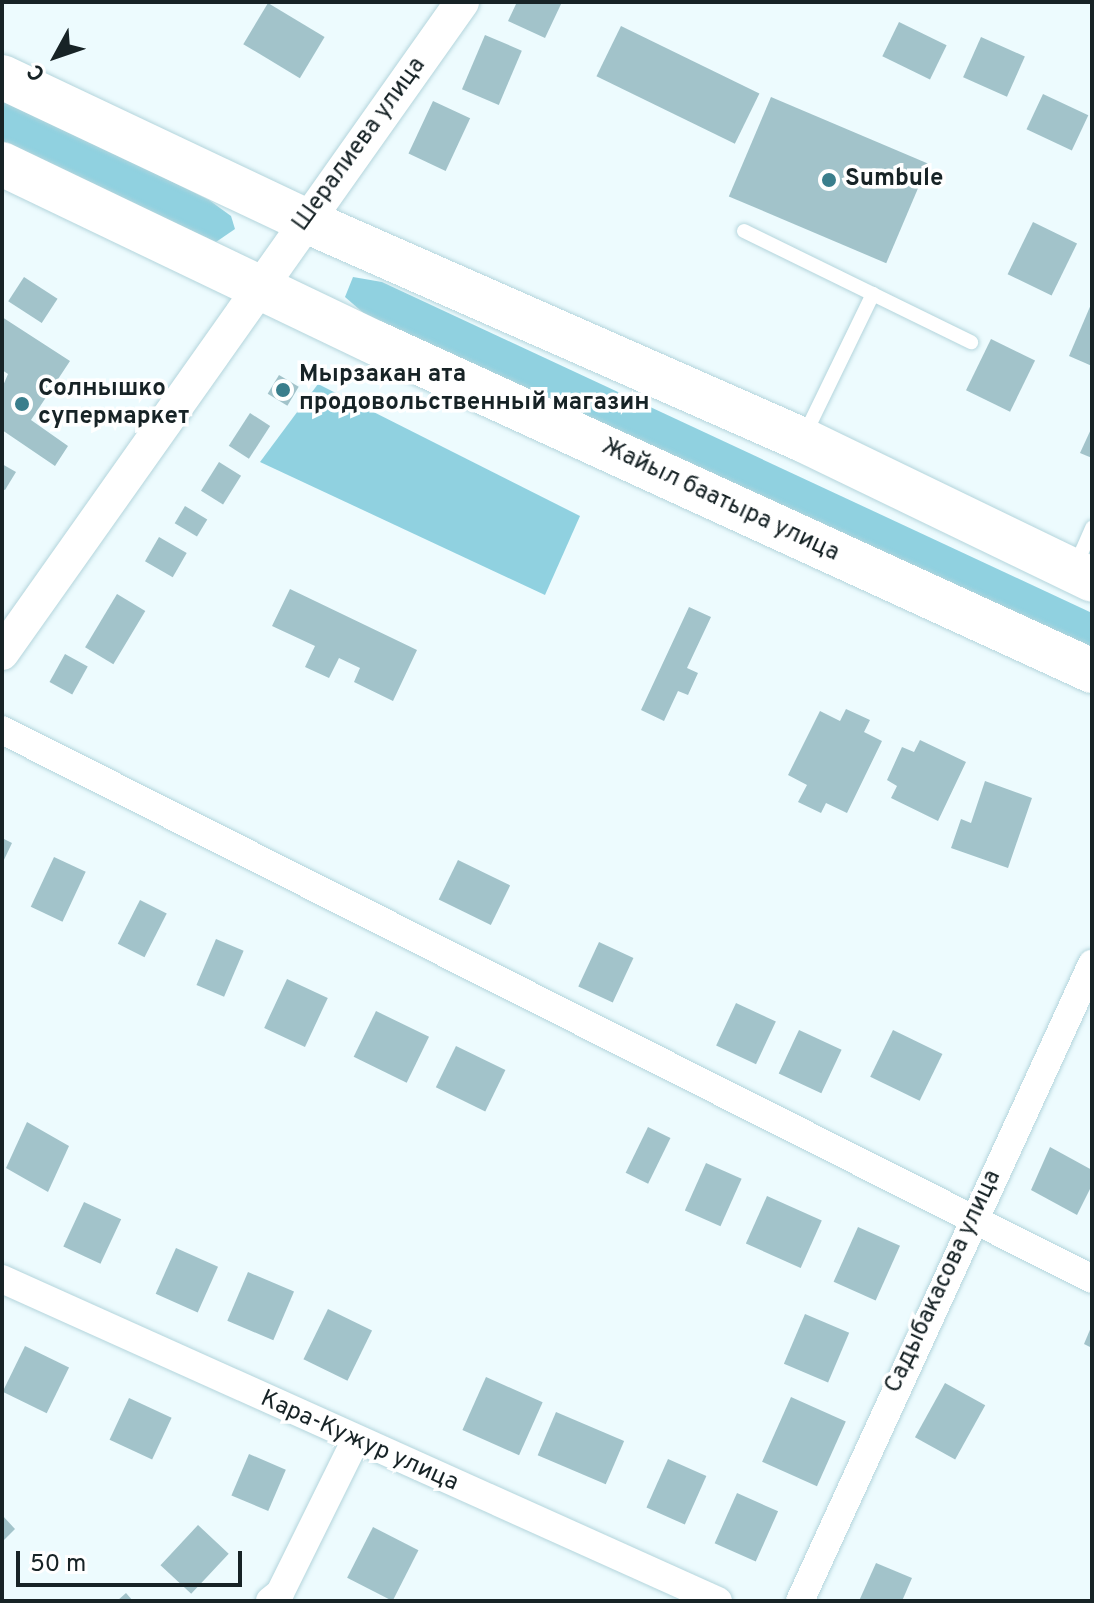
<!DOCTYPE html>
<meta charset="utf-8">
<style>
body{margin:0}
#map{position:relative;width:1094px;height:1603px;overflow:hidden;background:#edfbfe;font-family:Overpass,sans-serif}
div>[style]{position:absolute}
.green>*{inset:0;background:#90d1e0}
.building>*{inset:0;background:#a2c3ca;transform-origin:0 0}
.roads{filter:drop-shadow(0 0 2px #b4d5dc) drop-shadow(0 0 2px #b4d5dc)}
.service>*{height:14px;margin:-7px;padding:0 7px;transform-origin:7px;border-radius:7px;background:#fff}
.minor>*{height:28px;margin:-14px;padding:0 14px;transform-origin:14px;border-radius:14px;background:#fff}
.tertiary>*{height:34px;margin:-17px;padding:0 17px;transform-origin:17px;border-radius:17px;background:#fff}
.primary>*{height:44px;margin:-22px;padding:0 22px;transform-origin:22px;border-radius:22px;background:#fff}
.dots>*{width:22px;height:22px;translate:-50% -50%;box-sizing:border-box;border:4px solid #fff;border-radius:50%}
span{translate:-50% -50%;white-space:nowrap;text-align:center;line-height:1.15;-webkit-text-stroke:7px #fff;paint-order:stroke}
.street-label{font-size:24px;color:#172326}
.poi-label{font-size:24px;color:#172326;font-weight:700}
.left{translate:0 -50%;text-align:left}
.frame{position:absolute;inset:0;border:4px solid #172326;pointer-events:none}
.north{position:absolute;left:16px;top:16px;width:80px;height:80px;-webkit-text-stroke:6px #fff;paint-order:stroke;rotate:230deg;font-size:22px;font-weight:700;line-height:32px;text-align:center;color:#172326}
.north::after{content:'';display:block;margin:auto;width:28px;height:36px;background:#172326;clip-path:polygon(50% 0,100% 100%,50% 72%,0 100%)}
.scale{position:absolute;left:16px;top:1551px;width:226px;height:36px;box-sizing:border-box;border:4px solid #172326;border-top:0;padding-left:10px;font-size:24px;line-height:28px;white-space:nowrap;color:#172326;-webkit-text-stroke:6px #fff;paint-order:stroke}
</style>
<div id="map">
<div class="green">
<div style="clip-path:polygon(2px 97px,209px 200px,231px 216px,235px 229px,216px 242px,2px 143px)"></div>
<div style="clip-path:polygon(353px 277px,382px 282px,1092px 613px,1092px 649px,368px 317px,345px 297px)"></div>
<div style="clip-path:polygon(318px 384px,580px 516px,545px 595px,260px 462px)"></div>
</div>
<div class="building">
<div style="clip-path:polygon(517px 2px,562px 2px,545px 38px,508px 21px)"></div>
<div style="left:268px;top:3px;width:66px;height:48px;rotate:31deg"></div>
<div style="left:899px;top:22px;width:53px;height:38px;rotate:26deg"></div>
<div style="left:621px;top:26px;width:154px;height:56px;rotate:26deg"></div>
<div style="left:485px;top:35px;width:40px;height:59px;rotate:23deg"></div>
<div style="left:981px;top:37px;width:48px;height:44px;rotate:24deg"></div>
<div style="left:1043px;top:94px;width:50px;height:39px;rotate:25deg"></div>
<div style="left:771px;top:97px;width:171px;height:108px;rotate:23deg"></div>
<div style="left:433px;top:101px;width:41px;height:58px;rotate:25deg"></div>
<div style="left:1033px;top:222px;width:49px;height:58px;rotate:26deg"></div>
<div style="left:24px;top:277px;width:40px;height:29px;rotate:33deg"></div>
<div style="clip-path:polygon(1092px 302px,1092px 366px,1069px 356px)"></div>
<div style="clip-path:polygon(2px 317px,70px 361px,31px 420px,68px 446px,55px 466px,2px 430px,2px 388px,8px 374px,2px 370px)"></div>
<div style="left:991px;top:339px;width:49px;height:57px;rotate:26deg"></div>
<div style="left:279px;top:375px;width:23px;height:22px;rotate:31deg"></div>
<div style="left:250px;top:413px;width:24px;height:39px;rotate:33deg"></div>
<div style="clip-path:polygon(1092px 427px,1092px 458px,1080px 453px)"></div>
<div style="left:219px;top:462px;width:26px;height:34px;rotate:32deg"></div>
<div style="clip-path:polygon(2px 464px,16px 472px,5px 490px,2px 489px)"></div>
<div style="left:185px;top:506px;width:26px;height:20px;rotate:31deg"></div>
<div style="left:159px;top:537px;width:32px;height:28px;rotate:30deg"></div>
<div style="clip-path:polygon(290px 589px,417px 650px,393px 701px,354px 682px,360px 668px,339px 658px,329px 678px,305px 667px,315px 646px,272px 626px)"></div>
<div style="left:117px;top:594px;width:33px;height:62px;rotate:31deg"></div>
<div style="clip-path:polygon(689px 607px,711px 617px,687px 668px,698px 673px,688px 695px,678px 691px,664px 721px,641px 710px)"></div>
<div style="left:65px;top:654px;width:26px;height:32px;rotate:29deg"></div>
<div style="clip-path:polygon(846px 709px,870px 720px,864px 732px,882px 741px,847px 813px,826px 803px,821px 813px,798px 802px,807px 785px,788px 775px,820px 711px,840px 721px)"></div>
<div style="clip-path:polygon(920px 740px,966px 762px,938px 821px,891px 798px,897px 786px,887px 780px,902px 747px,914px 752px)"></div>
<div style="clip-path:polygon(985px 781px,1032px 798px,1008px 868px,951px 848px,961px 819px,971px 823px)"></div>
<div style="clip-path:polygon(2px 838px,12px 843px,2px 864px)"></div>
<div style="left:54px;top:857px;width:35px;height:55px;rotate:25deg"></div>
<div style="left:458px;top:860px;width:58px;height:44px;rotate:26deg"></div>
<div style="left:140px;top:900px;width:30px;height:49px;rotate:27deg"></div>
<div style="left:216px;top:939px;width:30px;height:50px;rotate:23deg"></div>
<div style="left:599px;top:942px;width:38px;height:49px;rotate:25deg"></div>
<div style="left:287px;top:979px;width:45px;height:54px;rotate:25deg"></div>
<div style="left:736px;top:1003px;width:44px;height:47px;rotate:25deg"></div>
<div style="left:376px;top:1011px;width:59px;height:51px;rotate:26deg"></div>
<div style="left:799px;top:1030px;width:47px;height:48px;rotate:25deg"></div>
<div style="left:893px;top:1030px;width:55px;height:52px;rotate:26deg"></div>
<div style="left:456px;top:1046px;width:55px;height:46px;rotate:26deg"></div>
<div style="clip-path:polygon(27px 1122px,69px 1146px,48px 1192px,6px 1168px)"></div>
<div style="left:648px;top:1127px;width:25px;height:51px;rotate:26deg"></div>
<div style="clip-path:polygon(1050px 1147px,1092px 1170px,1092px 1185px,1077px 1215px,1031px 1190px)"></div>
<div style="left:706px;top:1163px;width:39px;height:52px;rotate:24deg"></div>
<div style="left:767px;top:1196px;width:60px;height:52px;rotate:24deg"></div>
<div style="left:84px;top:1202px;width:41px;height:49px;rotate:25deg"></div>
<div style="left:858px;top:1227px;width:46px;height:60px;rotate:24deg"></div>
<div style="left:176px;top:1248px;width:46px;height:50px;rotate:24deg"></div>
<div style="left:248px;top:1272px;width:50px;height:53px;rotate:23deg"></div>
<div style="left:328px;top:1309px;width:49px;height:56px;rotate:26deg"></div>
<div style="left:805px;top:1314px;width:48px;height:54px;rotate:23deg"></div>
<div style="clip-path:polygon(1092px 1325px,1092px 1348px,1084px 1344px)"></div>
<div style="left:25px;top:1346px;width:49px;height:51px;rotate:26deg"></div>
<div style="left:486px;top:1377px;width:62px;height:58px;rotate:24deg"></div>
<div style="left:945px;top:1383px;width:46px;height:62px;rotate:29deg"></div>
<div style="left:791px;top:1397px;width:60px;height:71px;rotate:24deg"></div>
<div style="left:129px;top:1398px;width:47px;height:46px;rotate:25deg"></div>
<div style="left:556px;top:1412px;width:74px;height:47px;rotate:23deg"></div>
<div style="left:249px;top:1454px;width:40px;height:45px;rotate:23deg"></div>
<div style="left:668px;top:1459px;width:42px;height:53px;rotate:24deg"></div>
<div style="left:737px;top:1493px;width:45px;height:55px;rotate:24deg"></div>
<div style="clip-path:polygon(2px 1515px,15px 1529px,2px 1542px)"></div>
<div style="left:198px;top:1525px;width:42px;height:55px;rotate:43deg"></div>
<div style="left:373px;top:1527px;width:51px;height:57px;rotate:27deg"></div>
<div style="clip-path:polygon(876px 1563px,912px 1578px,902px 1601px,859px 1601px)"></div>
<div style="clip-path:polygon(126px 1593px,133px 1601px,117px 1601px)"></div>
</div>
<div class="roads">
<div class="service">
<div style="left:744px;top:231px;width:253px;rotate:26.1deg"></div>
<div style="left:804px;top:436px;width:158px;rotate:-64.1deg"></div>
<div style="left:1075px;top:567px;width:43px;rotate:-66.4deg"></div>
</div>
<div class="minor">
<div style="left:2px;top:730px;width:1220px;rotate:26.73deg"></div>
<div style="left:2px;top:1279px;width:785px;rotate:24.21deg"></div>
<div style="left:270px;top:1601px;width:13px;rotate:-39deg"></div>
<div style="left:280px;top:1593px;width:169px;rotate:-63.7deg"></div>
<div style="left:800px;top:1601px;width:701px;rotate:-65.37deg"></div>
</div>
<div class="tertiary">
<div style="left:2px;top:653px;width:797px;rotate:-54.75deg"></div>
</div>
<div class="primary">
<div style="left:2px;top:77px;width:336px;rotate:25.3deg"></div>
<div style="left:306px;top:221px;width:543px;rotate:23.78deg"></div>
<div style="left:803px;top:440px;width:321px;rotate:25.8deg"></div>
<div style="left:2px;top:164px;width:415px;rotate:25.6deg"></div>
<div style="left:376px;top:343px;width:788px;rotate:24.61deg"></div>
</div>
</div>
<div class="dots">
<div style="left:829px;top:180px;background:#3a7e8c"></div>
<div style="left:283px;top:390px;background:#3a7e8c"></div>
<div style="left:22px;top:404px;background:#3a7e8c"></div>
</div>
<div class="street-label">
<span style="left:360px;top:145px;rotate:-54deg">Шералиева улица</span>
<span style="left:720px;top:501px;rotate:25deg">Жайыл баатыра улица</span>
<span style="left:944px;top:1282px;rotate:-65deg">Садыбакасова улица</span>
<span style="left:359px;top:1442px;rotate:24deg">Кара-Кужур улица</span>
</div>
<div class="poi-label">
<span class="left" style="left:845px;top:180px">Sumbule</span>
<span class="left" style="left:299px;top:390px">Мырзакан ата<br>продовольственный магазин</span>
<span class="left" style="left:38px;top:404px">Солнышко<br>супермаркет</span>
</div>
<div class="frame"></div>
<div class="north">С</div>
<div class="scale">50 m</div>
</div>
